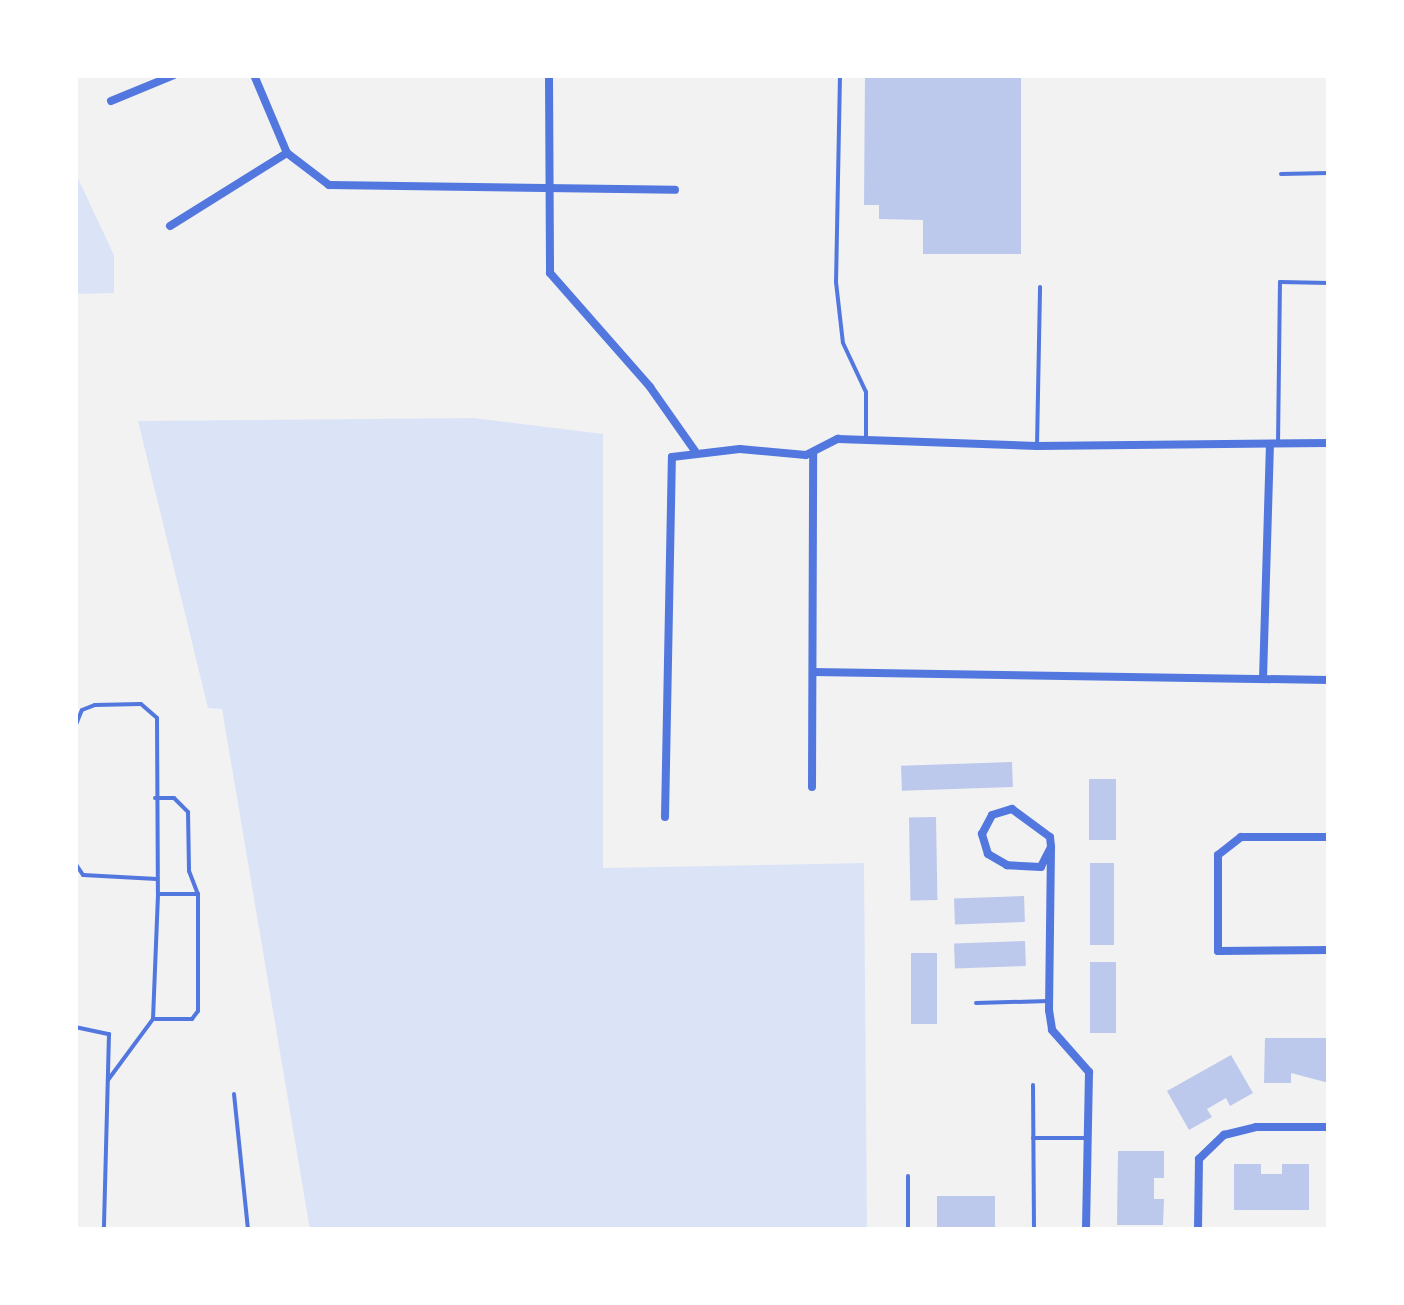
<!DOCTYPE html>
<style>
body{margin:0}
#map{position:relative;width:1404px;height:1305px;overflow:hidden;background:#f2f2f2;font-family:Manrope,sans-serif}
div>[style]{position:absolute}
.green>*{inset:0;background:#dbe4f7}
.building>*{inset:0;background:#bdc9ec;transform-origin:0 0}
.service>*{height:4px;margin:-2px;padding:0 2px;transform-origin:2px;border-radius:2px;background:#5277de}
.minor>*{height:8px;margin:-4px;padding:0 4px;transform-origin:4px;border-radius:4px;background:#5277de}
span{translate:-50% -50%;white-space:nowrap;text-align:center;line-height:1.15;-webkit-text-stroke:10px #fff;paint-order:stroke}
.frame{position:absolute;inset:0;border:78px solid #fff;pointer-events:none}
</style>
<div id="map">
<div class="green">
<div style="clip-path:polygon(75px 172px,114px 255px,114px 293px,75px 294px)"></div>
<div style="clip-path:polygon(474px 418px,603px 434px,603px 868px,864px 863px,867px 1230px,310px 1230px,222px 709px,208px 708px,138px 421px)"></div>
</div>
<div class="building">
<div style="clip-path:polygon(865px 75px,1021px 75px,1021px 254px,923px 254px,923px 220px,879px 219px,879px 205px,864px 205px)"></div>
<div style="left:1012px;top:762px;width:25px;height:111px;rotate:88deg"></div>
<div style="left:1089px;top:779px;width:27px;height:61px"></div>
<div style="left:936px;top:817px;width:83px;height:27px;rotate:89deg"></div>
<div style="left:1090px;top:863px;width:24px;height:82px"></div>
<div style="left:1024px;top:896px;width:26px;height:70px;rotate:88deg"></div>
<div style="left:1025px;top:941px;width:25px;height:71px;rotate:88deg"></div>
<div style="left:911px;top:953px;width:26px;height:71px"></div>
<div style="left:1090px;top:962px;width:26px;height:71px"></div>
<div style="clip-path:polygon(1265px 1038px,1329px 1038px,1329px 1083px,1291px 1073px,1291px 1083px,1264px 1083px)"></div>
<div style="clip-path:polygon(1231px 1055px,1253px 1093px,1230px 1106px,1226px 1098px,1207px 1109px,1212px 1117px,1189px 1130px,1167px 1091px)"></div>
<div style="clip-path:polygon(1118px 1151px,1164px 1151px,1164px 1178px,1154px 1178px,1154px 1199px,1164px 1199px,1163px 1225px,1117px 1225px)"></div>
<div style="clip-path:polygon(1234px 1164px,1261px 1164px,1261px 1174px,1282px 1174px,1282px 1164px,1309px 1164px,1309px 1210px,1234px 1210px)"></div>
<div style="left:937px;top:1196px;width:58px;height:34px"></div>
</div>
<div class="service">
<div style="left:840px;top:75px;width:207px;rotate:91.1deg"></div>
<div style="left:836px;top:282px;width:61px;rotate:83.5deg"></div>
<div style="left:843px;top:343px;width:54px;rotate:64.9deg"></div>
<div style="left:866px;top:392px;width:48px;rotate:90deg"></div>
<div style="left:1281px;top:174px;width:48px;rotate:-1.2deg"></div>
<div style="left:1278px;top:444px;width:162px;rotate:-89.3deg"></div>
<div style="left:1280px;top:282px;width:49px;rotate:1.2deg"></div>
<div style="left:1037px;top:446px;width:159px;rotate:-88.9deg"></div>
<div style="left:75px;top:727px;width:18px;rotate:-68deg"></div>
<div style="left:82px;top:710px;width:14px;rotate:-21deg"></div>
<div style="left:95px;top:705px;width:46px;rotate:-1.2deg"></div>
<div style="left:141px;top:704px;width:21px;rotate:41deg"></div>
<div style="left:157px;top:718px;width:176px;rotate:89.7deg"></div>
<div style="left:155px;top:798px;width:19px"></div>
<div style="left:174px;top:798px;width:20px;rotate:45deg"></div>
<div style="left:188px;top:812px;width:59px;rotate:89deg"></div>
<div style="left:189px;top:871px;width:25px;rotate:69deg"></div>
<div style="left:75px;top:863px;width:14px;rotate:56deg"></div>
<div style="left:83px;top:875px;width:74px;rotate:3.1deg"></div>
<div style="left:976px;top:1003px;width:73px;rotate:-1.6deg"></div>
<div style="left:75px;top:1027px;width:35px;rotate:12deg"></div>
<div style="left:109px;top:1034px;width:196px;rotate:91.5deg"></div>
<div style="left:108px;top:1080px;width:76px;rotate:-53.6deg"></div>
<div style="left:153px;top:1019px;width:125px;rotate:-87.7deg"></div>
<div style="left:158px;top:894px;width:40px"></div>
<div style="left:198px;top:894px;width:117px;rotate:90deg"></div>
<div style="left:198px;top:1011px;width:10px;rotate:127deg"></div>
<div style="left:192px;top:1019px;width:39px;rotate:180deg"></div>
<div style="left:1033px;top:1085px;width:145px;rotate:89.6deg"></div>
<div style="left:234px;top:1094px;width:137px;rotate:84.1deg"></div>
<div style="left:1033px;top:1138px;width:55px"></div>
<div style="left:908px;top:1230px;width:54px;rotate:-90deg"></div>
</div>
<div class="minor">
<div style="left:254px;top:75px;width:85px;rotate:67.1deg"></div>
<div style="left:287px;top:153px;width:53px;rotate:37.3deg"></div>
<div style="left:329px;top:185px;width:346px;rotate:0.8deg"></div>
<div style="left:549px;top:75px;width:198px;rotate:89.7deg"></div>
<div style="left:550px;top:273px;width:152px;rotate:48.7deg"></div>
<div style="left:650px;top:387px;width:78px;rotate:54.9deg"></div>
<div style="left:111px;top:101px;width:68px;rotate:-22.4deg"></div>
<div style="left:170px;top:226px;width:138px;rotate:-32deg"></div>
<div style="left:813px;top:672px;width:516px;rotate:0.89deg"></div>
<div style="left:1263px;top:679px;width:235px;rotate:-88.3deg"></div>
<div style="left:812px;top:787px;width:335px;rotate:-89.8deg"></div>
<div style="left:665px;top:817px;width:360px;rotate:-88.9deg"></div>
<div style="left:672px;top:457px;width:68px;rotate:-6.7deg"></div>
<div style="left:740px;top:449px;width:66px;rotate:5.2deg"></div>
<div style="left:806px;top:455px;width:36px;rotate:-27deg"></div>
<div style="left:838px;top:439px;width:199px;rotate:2deg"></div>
<div style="left:1037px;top:446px;width:292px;rotate:-0.6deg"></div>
<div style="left:1329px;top:837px;width:88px;rotate:180deg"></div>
<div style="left:1241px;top:837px;width:29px;rotate:142deg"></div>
<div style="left:1218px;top:855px;width:96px;rotate:90deg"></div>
<div style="left:1218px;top:951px;width:111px;rotate:-0.5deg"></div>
<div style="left:1051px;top:847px;width:22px;rotate:117deg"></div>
<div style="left:1041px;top:867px;width:34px;rotate:-177deg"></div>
<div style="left:1007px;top:865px;width:22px;rotate:-150deg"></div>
<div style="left:988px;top:854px;width:21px;rotate:-107deg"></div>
<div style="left:982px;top:834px;width:21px;rotate:-62deg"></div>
<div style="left:992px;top:815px;width:21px;rotate:-17deg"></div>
<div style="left:1012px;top:809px;width:47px;rotate:36.4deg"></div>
<div style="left:1050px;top:837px;width:10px;rotate:84deg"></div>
<div style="left:1051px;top:847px;width:163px;rotate:90.7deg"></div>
<div style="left:1049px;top:1010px;width:20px;rotate:81deg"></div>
<div style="left:1052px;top:1030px;width:56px;rotate:48.6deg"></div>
<div style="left:1089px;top:1072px;width:158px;rotate:91.1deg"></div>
<div style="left:1198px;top:1230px;width:71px;rotate:-89.2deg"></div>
<div style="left:1199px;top:1159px;width:35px;rotate:-44deg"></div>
<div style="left:1224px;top:1135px;width:33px;rotate:-14deg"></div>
<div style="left:1256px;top:1127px;width:73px"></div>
</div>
<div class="frame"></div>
</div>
